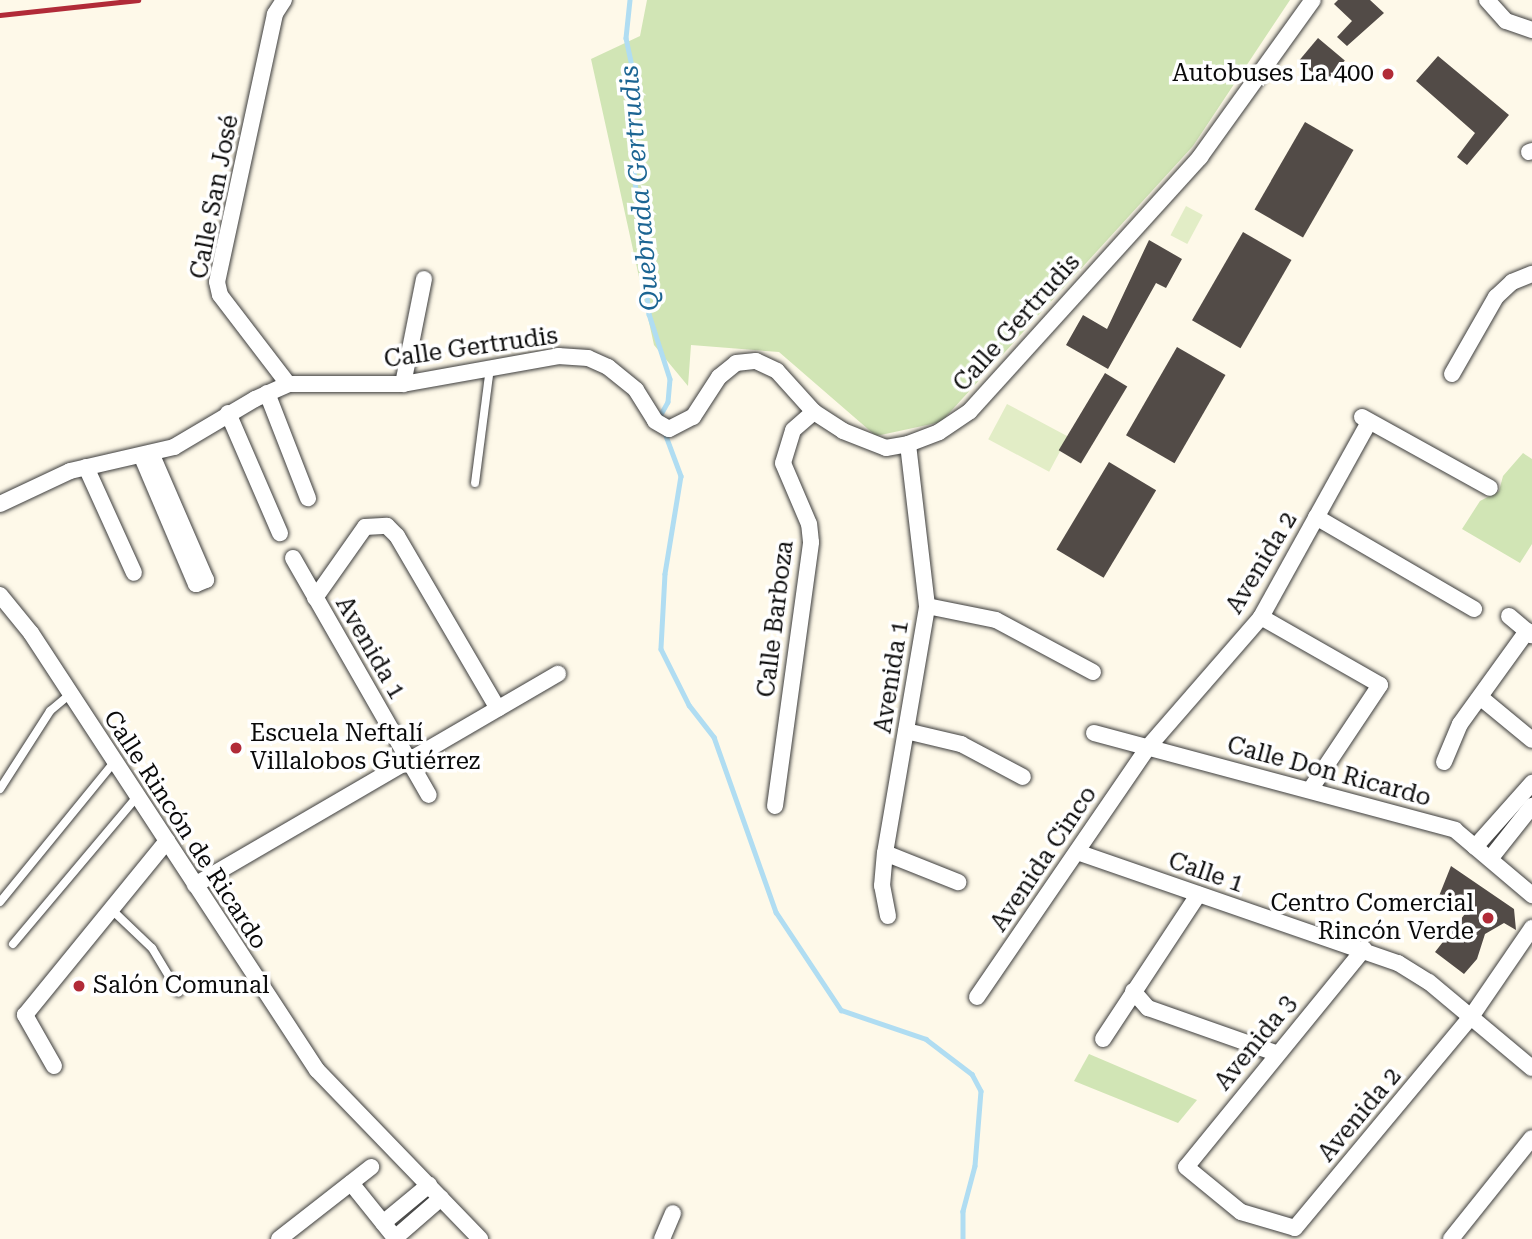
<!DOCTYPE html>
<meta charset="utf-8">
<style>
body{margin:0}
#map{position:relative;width:1532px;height:1239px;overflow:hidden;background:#fef9e9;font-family:"Roboto Serif",serif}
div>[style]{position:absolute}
.green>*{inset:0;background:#d1e5b5}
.pitch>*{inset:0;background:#e2edc6;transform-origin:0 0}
.stream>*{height:4.5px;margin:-2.25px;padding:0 2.25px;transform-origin:2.25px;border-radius:2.25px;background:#b0ddf2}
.building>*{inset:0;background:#524b47;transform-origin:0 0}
.roads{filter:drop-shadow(0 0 2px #3d3d3d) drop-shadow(0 0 2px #3d3d3d)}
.lane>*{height:8px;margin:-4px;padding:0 4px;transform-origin:4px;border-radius:4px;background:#fff}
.street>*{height:16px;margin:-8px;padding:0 8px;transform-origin:8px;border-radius:8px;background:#fff}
.rail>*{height:4.5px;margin:-2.25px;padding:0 2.25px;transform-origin:2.25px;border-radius:2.25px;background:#b12b38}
.dots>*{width:19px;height:19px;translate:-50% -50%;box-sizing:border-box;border:4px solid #fff;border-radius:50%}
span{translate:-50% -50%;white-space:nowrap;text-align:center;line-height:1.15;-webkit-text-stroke:7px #fff;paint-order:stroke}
.poi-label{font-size:24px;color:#0a0a0a}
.right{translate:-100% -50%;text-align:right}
.left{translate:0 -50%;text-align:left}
.street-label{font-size:24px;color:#0a0a0a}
.water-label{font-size:26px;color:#1c6593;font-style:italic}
</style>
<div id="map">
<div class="green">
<div style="clip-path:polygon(647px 0,1290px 0,1193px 146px,941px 422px,876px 436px,779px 352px,691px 345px,688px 386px,654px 345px,591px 59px,640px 36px)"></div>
<div style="clip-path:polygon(1523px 453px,1532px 459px,1532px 544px,1520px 563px,1462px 529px,1480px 501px,1499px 491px,1503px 476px)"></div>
<div style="clip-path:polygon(1089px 1054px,1197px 1100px,1178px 1123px,1074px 1081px)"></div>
</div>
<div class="pitch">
<div style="left:1186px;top:206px;width:19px;height:33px;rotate:28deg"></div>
<div style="left:1007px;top:404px;width:69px;height:40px;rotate:28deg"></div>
</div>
<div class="stream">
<div style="left:630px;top:0;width:38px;rotate:96deg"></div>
<div style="left:626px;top:38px;width:39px;rotate:78deg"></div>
<div style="left:634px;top:76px;width:62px;rotate:92.8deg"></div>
<div style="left:631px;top:138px;width:96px;rotate:84.6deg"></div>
<div style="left:640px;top:234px;width:81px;rotate:83.6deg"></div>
<div style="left:649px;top:314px;width:68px;rotate:72.1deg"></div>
<div style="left:670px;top:379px;width:23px;rotate:95deg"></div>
<div style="left:668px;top:402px;width:18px;rotate:119deg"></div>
<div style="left:665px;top:433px;width:46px;rotate:69.6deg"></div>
<div style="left:681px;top:476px;width:99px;rotate:99.3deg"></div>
<div style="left:665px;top:574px;width:75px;rotate:93.1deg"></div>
<div style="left:661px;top:649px;width:63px;rotate:63.4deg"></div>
<div style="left:689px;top:705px;width:41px;rotate:52deg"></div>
<div style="left:714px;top:737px;width:186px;rotate:70.5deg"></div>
<div style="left:776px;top:912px;width:118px;rotate:56.4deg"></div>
<div style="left:841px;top:1010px;width:90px;rotate:18.8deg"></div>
<div style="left:926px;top:1039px;width:58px;rotate:37.3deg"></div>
<div style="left:972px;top:1074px;width:19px;rotate:62deg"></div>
<div style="left:981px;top:1091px;width:75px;rotate:94.6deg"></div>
<div style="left:975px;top:1166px;width:47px;rotate:104.9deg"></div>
<div style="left:963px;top:1211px;width:28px;rotate:90deg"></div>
</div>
<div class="building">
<div style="clip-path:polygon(1338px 0,1370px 0,1384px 13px,1347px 46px,1337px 37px,1352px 21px,1334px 4px)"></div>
<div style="left:1318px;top:38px;width:35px;height:30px;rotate:40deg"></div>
<div style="clip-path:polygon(1438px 56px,1509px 115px,1467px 165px,1457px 157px,1475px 133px,1416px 81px)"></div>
<div style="left:1305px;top:122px;width:56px;height:101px;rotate:30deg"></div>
<div style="left:1243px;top:232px;width:56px;height:102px;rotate:30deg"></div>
<div style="clip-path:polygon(1149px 240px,1182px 259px,1166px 288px,1156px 283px,1108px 369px,1066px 345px,1083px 315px,1107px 329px)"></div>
<div style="left:1177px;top:347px;width:56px;height:102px;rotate:30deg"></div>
<div style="left:1105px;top:373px;width:26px;height:90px;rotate:31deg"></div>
<div style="left:1109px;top:462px;width:55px;height:102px;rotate:31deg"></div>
<div style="clip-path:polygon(1451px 866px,1514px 909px,1516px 930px,1504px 923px,1485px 934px,1477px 959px,1464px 974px,1435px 952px,1468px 910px,1454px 897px,1447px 913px,1435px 906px)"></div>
</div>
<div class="roads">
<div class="lane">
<div style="left:475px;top:483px;width:116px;rotate:-82.6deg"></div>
<div style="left:0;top:789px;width:93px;rotate:-57.3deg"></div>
<div style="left:50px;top:711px;width:26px;rotate:-40deg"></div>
<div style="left:0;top:902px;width:181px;rotate:-50.8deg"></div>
<div style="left:111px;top:909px;width:57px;rotate:43.6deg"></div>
<div style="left:152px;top:948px;width:52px;rotate:59deg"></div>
<div style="left:13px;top:944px;width:192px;rotate:-49.9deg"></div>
</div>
<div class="street">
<div style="left:284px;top:0;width:17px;rotate:123deg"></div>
<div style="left:275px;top:14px;width:274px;rotate:102.2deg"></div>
<div style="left:217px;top:282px;width:13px;rotate:77deg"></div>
<div style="left:220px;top:295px;width:112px;rotate:52.6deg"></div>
<div style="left:1487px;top:0;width:28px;rotate:48deg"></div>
<div style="left:1506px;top:21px;width:28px;rotate:19deg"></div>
<div style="left:1529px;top:152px;width:3px;rotate:-18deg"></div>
<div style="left:1452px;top:374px;width:89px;rotate:-60.3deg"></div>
<div style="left:1496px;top:297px;width:22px;rotate:-43deg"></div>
<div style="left:1512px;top:282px;width:22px;rotate:-22deg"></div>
<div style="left:403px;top:384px;width:107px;rotate:-78.7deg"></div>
<div style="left:267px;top:393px;width:113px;rotate:68.7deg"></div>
<div style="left:228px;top:413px;width:131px;rotate:66.6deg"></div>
<div style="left:1362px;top:417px;width:146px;rotate:29deg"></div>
<div style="left:142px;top:457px;width:138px;rotate:67deg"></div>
<div style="left:196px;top:584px;width:11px;rotate:-22deg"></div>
<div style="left:206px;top:580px;width:136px;rotate:-113.4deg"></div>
<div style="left:86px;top:467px;width:116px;rotate:65.6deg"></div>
<div style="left:0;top:504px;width:77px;rotate:-25.2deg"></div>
<div style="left:70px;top:471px;width:107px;rotate:-13deg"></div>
<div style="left:174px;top:447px;width:94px;rotate:-30.7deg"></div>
<div style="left:255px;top:399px;width:36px;rotate:-24deg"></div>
<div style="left:288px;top:384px;width:115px"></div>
<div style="left:403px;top:384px;width:158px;rotate:-10.2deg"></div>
<div style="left:558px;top:356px;width:30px;rotate:4deg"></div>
<div style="left:588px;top:358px;width:22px;rotate:24deg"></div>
<div style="left:608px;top:367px;width:36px;rotate:39deg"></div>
<div style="left:636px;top:390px;width:36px;rotate:58deg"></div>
<div style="left:655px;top:421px;width:16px;rotate:30deg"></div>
<div style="left:669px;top:429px;width:27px;rotate:-27deg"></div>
<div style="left:693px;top:417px;width:48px;rotate:-57deg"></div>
<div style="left:719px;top:377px;width:22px;rotate:-39deg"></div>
<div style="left:736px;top:363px;width:20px;rotate:-6deg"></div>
<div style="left:756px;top:361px;width:23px;rotate:25deg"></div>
<div style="left:777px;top:371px;width:55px;rotate:47.9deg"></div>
<div style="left:814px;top:412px;width:35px;rotate:33deg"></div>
<div style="left:843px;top:431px;width:46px;rotate:21.6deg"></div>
<div style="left:886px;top:448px;width:22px;rotate:-10deg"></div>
<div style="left:908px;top:444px;width:33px;rotate:-21deg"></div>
<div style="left:939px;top:432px;width:37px;rotate:-34deg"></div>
<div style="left:970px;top:411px;width:343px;rotate:-47.8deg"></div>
<div style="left:1200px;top:157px;width:193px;rotate:-54.3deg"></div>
<div style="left:1316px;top:517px;width:183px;rotate:30.2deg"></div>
<div style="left:293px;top:558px;width:273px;rotate:60.2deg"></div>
<div style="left:0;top:595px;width:49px;rotate:50.8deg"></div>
<div style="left:31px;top:633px;width:522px;rotate:56.8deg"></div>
<div style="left:317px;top:1070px;width:235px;rotate:46deg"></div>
<div style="left:315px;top:598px;width:87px;rotate:-54.8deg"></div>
<div style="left:365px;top:527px;width:22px;rotate:-3deg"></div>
<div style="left:387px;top:526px;width:14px;rotate:45deg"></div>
<div style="left:397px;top:536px;width:200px;rotate:59.7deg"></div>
<div style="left:927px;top:606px;width:70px;rotate:11.5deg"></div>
<div style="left:996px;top:620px;width:110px;rotate:28.2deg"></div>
<div style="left:1509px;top:616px;width:30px;rotate:40deg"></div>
<div style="left:1261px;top:617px;width:137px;rotate:29.7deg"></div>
<div style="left:1380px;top:685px;width:126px;rotate:123.7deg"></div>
<div style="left:1480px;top:697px;width:67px;rotate:39.6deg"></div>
<div style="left:906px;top:731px;width:57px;rotate:13.3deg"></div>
<div style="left:961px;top:744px;width:70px;rotate:28deg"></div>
<div style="left:1094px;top:733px;width:374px;rotate:15deg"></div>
<div style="left:1455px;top:830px;width:101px;rotate:40.2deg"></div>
<div style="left:1444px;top:762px;width:41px;rotate:-67.2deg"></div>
<div style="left:1460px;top:724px;width:115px;rotate:-54.2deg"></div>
<div style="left:775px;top:806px;width:266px;rotate:-82.2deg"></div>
<div style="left:811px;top:542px;width:18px;rotate:-96deg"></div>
<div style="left:809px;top:524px;width:66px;rotate:-113.1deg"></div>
<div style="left:783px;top:463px;width:34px;rotate:-73deg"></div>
<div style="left:793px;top:430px;width:28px;rotate:-41deg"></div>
<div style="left:1475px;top:847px;width:86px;rotate:-48.3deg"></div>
<div style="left:1077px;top:852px;width:340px;rotate:19.1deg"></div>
<div style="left:1398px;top:963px;width:36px;rotate:32deg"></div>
<div style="left:1429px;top:982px;width:134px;rotate:39.9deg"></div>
<div style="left:885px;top:853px;width:79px;rotate:21.7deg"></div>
<div style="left:1490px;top:859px;width:68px;rotate:-51.6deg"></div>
<div style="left:195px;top:885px;width:420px;rotate:-30.2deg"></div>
<div style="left:888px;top:916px;width:31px;rotate:-101deg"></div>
<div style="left:882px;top:886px;width:33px;rotate:-85deg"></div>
<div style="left:885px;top:853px;width:251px;rotate:-80.3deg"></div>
<div style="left:927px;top:606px;width:163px;rotate:-96.7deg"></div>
<div style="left:1364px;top:949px;width:281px;rotate:129.2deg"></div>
<div style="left:1186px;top:1167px;width:71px;rotate:39.3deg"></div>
<div style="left:1241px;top:1212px;width:56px;rotate:16.5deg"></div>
<div style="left:1295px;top:1228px;width:275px;rotate:-50.2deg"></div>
<div style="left:1471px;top:1017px;width:108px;rotate:-55.6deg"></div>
<div style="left:1133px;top:991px;width:23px;rotate:49deg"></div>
<div style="left:1148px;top:1008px;width:136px;rotate:19.4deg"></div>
<div style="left:977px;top:997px;width:304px;rotate:-55.6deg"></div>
<div style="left:1149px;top:746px;width:171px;rotate:-49deg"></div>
<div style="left:1261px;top:617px;width:223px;rotate:-61deg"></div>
<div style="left:1103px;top:1039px;width:173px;rotate:-56.6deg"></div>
<div style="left:54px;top:1066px;width:59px;rotate:-119.6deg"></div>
<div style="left:25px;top:1015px;width:225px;rotate:-50.8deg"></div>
<div style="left:351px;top:1183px;width:72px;rotate:51.2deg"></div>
<div style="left:383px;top:1223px;width:60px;rotate:-39.6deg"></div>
<div style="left:395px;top:1238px;width:61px;rotate:-41deg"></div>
<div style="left:279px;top:1239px;width:117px;rotate:-38deg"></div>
<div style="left:662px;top:1239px;width:28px;rotate:-67deg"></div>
<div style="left:1451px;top:1239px;width:129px;rotate:-51.3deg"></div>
</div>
</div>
<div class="rail">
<div style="left:0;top:15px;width:139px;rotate:-6.2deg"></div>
</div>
<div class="dots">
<div style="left:1388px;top:74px;background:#b12b38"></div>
<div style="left:236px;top:748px;background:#b12b38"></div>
<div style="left:1488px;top:918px;background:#b12b38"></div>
<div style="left:79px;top:986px;background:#b12b38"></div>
</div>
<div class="poi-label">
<span class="right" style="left:1374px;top:74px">Autobuses La 400</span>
<span class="left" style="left:250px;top:748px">Escuela Neftalí<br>Villalobos Gutiérrez</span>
<span class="right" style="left:1474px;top:918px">Centro Comercial<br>Rincón Verde</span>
<span class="left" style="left:93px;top:986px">Salón Comunal</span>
</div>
<div class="street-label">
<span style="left:215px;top:197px;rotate:-79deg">Calle San José</span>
<span style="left:1017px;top:323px;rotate:-48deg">Calle Gertrudis</span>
<span style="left:471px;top:348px;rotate:-8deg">Calle Gertrudis</span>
<span style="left:1262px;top:563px;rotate:-59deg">Avenida 2</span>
<span style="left:776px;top:619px;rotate:-83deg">Calle Barboza</span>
<span style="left:370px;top:648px;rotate:60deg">Avenida 1</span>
<span style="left:892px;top:677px;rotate:-81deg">Avenida 1</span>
<span style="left:1329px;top:772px;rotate:15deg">Calle Don Ricardo</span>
<span style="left:185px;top:830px;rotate:57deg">Calle Rincón de Ricardo</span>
<span style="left:1044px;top:859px;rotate:-56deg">Avenida Cinco</span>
<span style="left:1206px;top:873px;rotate:19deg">Calle 1</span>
<span style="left:1256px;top:1043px;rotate:-51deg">Avenida 3</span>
<span style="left:1360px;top:1115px;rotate:-50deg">Avenida 2</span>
</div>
<div class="water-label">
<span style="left:640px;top:188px;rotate:-95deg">Quebrada Gertrudis</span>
</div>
</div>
